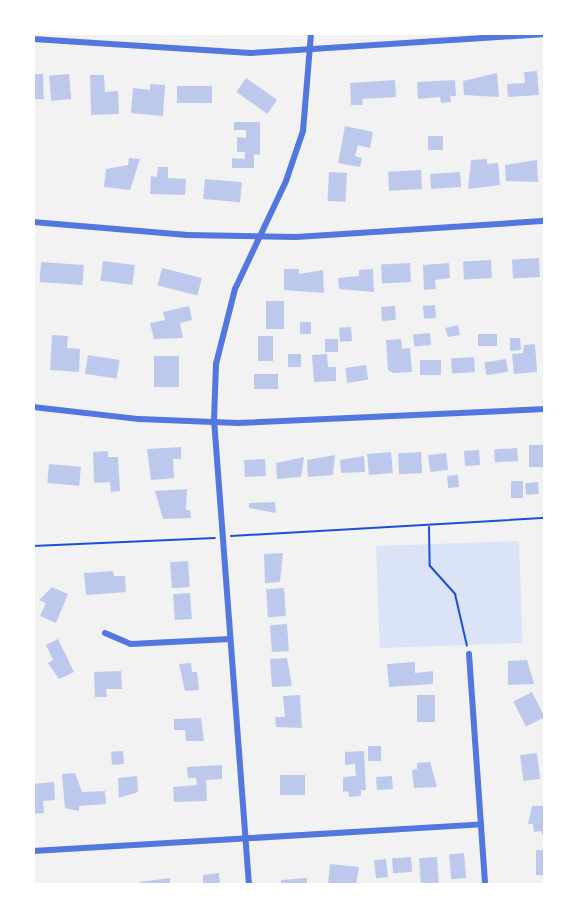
<!DOCTYPE html>
<style>
body{margin:0}
#map{position:relative;width:578px;height:918px;overflow:hidden;background:#f2f2f2;font-family:"PT Sans Narrow",sans-serif}
div>[style]{position:absolute}
.green>*{inset:0;background:#dbe4f7;transform-origin:0 0}
.building>*{inset:0;background:#bdc9ec;transform-origin:0 0}
.path>*{height:2px;margin:-1px;padding:0 1px;transform-origin:1px;border-radius:1px;background:#1d4ed8}
.minor>*{height:6px;margin:-3px;padding:0 3px;transform-origin:3px;border-radius:3px;background:#5277de}
span{translate:-50% -50%;white-space:nowrap;text-align:center;line-height:1.15;-webkit-text-stroke:5px #fff;paint-order:stroke}
.frame{position:absolute;inset:0;border:35px solid #fff;pointer-events:none}
</style>
<div id="map">
<div class="green">
<div style="left:519px;top:541px;width:102px;height:143px;rotate:88deg"></div>
</div>
<div class="building">
<div style="clip-path:polygon(537px 71px,539px 95px,508px 97px,507px 84px,525px 83px,524px 72px)"></div>
<div style="clip-path:polygon(497px 73px,499px 97px,464px 95px,463px 81px)"></div>
<div style="left:43px;top:74px;width:25px;height:10px;rotate:88deg"></div>
<div style="left:69px;top:74px;width:25px;height:20px;rotate:85deg"></div>
<div style="clip-path:polygon(90px 75px,104px 75px,105px 92px,118px 91px,119px 114px,91px 115px)"></div>
<div style="left:246px;top:78px;width:38px;height:17px;rotate:35deg"></div>
<div style="clip-path:polygon(395px 80px,396px 97px,362px 99px,363px 105px,351px 105px,350px 83px)"></div>
<div style="clip-path:polygon(455px 80px,456px 96px,450px 96px,451px 102px,441px 103px,440px 97px,418px 99px,417px 82px)"></div>
<div style="clip-path:polygon(150px 84px,165px 85px,163px 116px,131px 113px,133px 88px,150px 90px)"></div>
<div style="left:212px;top:86px;width:17px;height:35px;rotate:90deg"></div>
<div style="clip-path:polygon(234px 122px,260px 122px,260px 155px,254px 154px,254px 168px,232px 168px,232px 158px,245px 159px,245px 152px,237px 152px,237px 137px,246px 138px,246px 130px,234px 130px)"></div>
<div style="clip-path:polygon(345px 126px,373px 132px,370px 148px,358px 145px,355px 156px,362px 158px,360px 167px,338px 163px)"></div>
<div style="left:428px;top:136px;width:15px;height:14px"></div>
<div style="clip-path:polygon(129px 158px,140px 159px,130px 190px,104px 187px,106px 169px,128px 165px)"></div>
<div style="clip-path:polygon(487px 159px,487px 164px,498px 163px,500px 185px,468px 189px,471px 160px)"></div>
<div style="clip-path:polygon(537px 160px,538px 182px,506px 181px,505px 165px)"></div>
<div style="clip-path:polygon(158px 167px,168px 167px,168px 178px,186px 179px,185px 195px,150px 194px,151px 176px,157px 177px)"></div>
<div style="left:421px;top:170px;width:19px;height:33px;rotate:87deg"></div>
<div style="left:329px;top:172px;width:18px;height:29px;rotate:3deg"></div>
<div style="left:460px;top:172px;width:15px;height:30px;rotate:86deg"></div>
<div style="left:205px;top:179px;width:37px;height:20px;rotate:5deg"></div>
<div style="left:539px;top:258px;width:19px;height:27px;rotate:87deg"></div>
<div style="left:491px;top:260px;width:18px;height:28px;rotate:87deg"></div>
<div style="left:103px;top:261px;width:32px;height:20px;rotate:7deg"></div>
<div style="left:41px;top:262px;width:43px;height:20px;rotate:4deg"></div>
<div style="left:410px;top:263px;width:19px;height:29px;rotate:87deg"></div>
<div style="clip-path:polygon(449px 263px,450px 278px,435px 280px,436px 289px,424px 290px,423px 265px)"></div>
<div style="left:162px;top:268px;width:41px;height:18px;rotate:14deg"></div>
<div style="clip-path:polygon(284px 269px,299px 269px,299px 274px,323px 270px,324px 293px,284px 290px)"></div>
<div style="clip-path:polygon(373px 269px,374px 292px,339px 289px,338px 278px,359px 276px,359px 270px)"></div>
<div style="left:266px;top:301px;width:18px;height:28px"></div>
<div style="left:435px;top:305px;width:13px;height:12px;rotate:86deg"></div>
<div style="clip-path:polygon(189px 306px,192px 320px,180px 323px,183px 338px,154px 339px,150px 323px,165px 320px,163px 312px)"></div>
<div style="left:395px;top:306px;width:14px;height:14px;rotate:86deg"></div>
<div style="left:300px;top:322px;width:11px;height:12px"></div>
<div style="clip-path:polygon(458px 325px,460px 335px,448px 337px,445px 328px)"></div>
<div style="left:351px;top:327px;width:14px;height:12px;rotate:86deg"></div>
<div style="left:430px;top:333px;width:12px;height:17px;rotate:85deg"></div>
<div style="left:497px;top:334px;width:12px;height:19px;rotate:90deg"></div>
<div style="clip-path:polygon(52px 335px,68px 336px,67px 348px,80px 349px,79px 372px,50px 370px)"></div>
<div style="left:258px;top:336px;width:15px;height:25px"></div>
<div style="clip-path:polygon(510px 338px,520px 338px,521px 350px,510px 351px)"></div>
<div style="left:338px;top:339px;width:13px;height:13px;rotate:90deg"></div>
<div style="clip-path:polygon(401px 339px,402px 349px,410px 348px,412px 372px,393px 373px,388px 370px,386px 340px)"></div>
<div style="clip-path:polygon(535px 344px,537px 372px,514px 374px,512px 354px,523px 353px,524px 345px)"></div>
<div style="left:288px;top:354px;width:13px;height:13px"></div>
<div style="clip-path:polygon(327px 354px,328px 367px,336px 367px,336px 381px,314px 382px,312px 355px)"></div>
<div style="left:88px;top:355px;width:32px;height:19px;rotate:9deg"></div>
<div style="left:154px;top:356px;width:25px;height:31px"></div>
<div style="left:474px;top:357px;width:15px;height:23px;rotate:86deg"></div>
<div style="left:506px;top:359px;width:13px;height:22px;rotate:81deg"></div>
<div style="left:420px;top:360px;width:21px;height:15px"></div>
<div style="left:366px;top:365px;width:15px;height:21px;rotate:82deg"></div>
<div style="left:254px;top:374px;width:24px;height:15px"></div>
<div style="left:529px;top:445px;width:15px;height:22px"></div>
<div style="clip-path:polygon(181px 447px,181px 459px,173px 459px,174px 478px,151px 480px,147px 449px)"></div>
<div style="left:517px;top:448px;width:13px;height:23px;rotate:86deg"></div>
<div style="left:479px;top:450px;width:15px;height:15px;rotate:86deg"></div>
<div style="clip-path:polygon(108px 451px,108px 457px,118px 457px,120px 491px,111px 492px,110px 482px,94px 483px,93px 452px)"></div>
<div style="left:391px;top:452px;width:21px;height:24px;rotate:85deg"></div>
<div style="left:421px;top:452px;width:21px;height:23px;rotate:87deg"></div>
<div style="left:446px;top:453px;width:17px;height:18px;rotate:83deg"></div>
<div style="clip-path:polygon(335px 455px,333px 475px,308px 477px,307px 460px)"></div>
<div style="clip-path:polygon(364px 456px,365px 472px,341px 473px,340px 460px)"></div>
<div style="clip-path:polygon(304px 457px,301px 477px,277px 479px,276px 463px)"></div>
<div style="left:265px;top:459px;width:17px;height:21px;rotate:87deg"></div>
<div style="left:49px;top:464px;width:32px;height:19px;rotate:5deg"></div>
<div style="left:458px;top:475px;width:12px;height:11px;rotate:85deg"></div>
<div style="left:511px;top:481px;width:12px;height:17px"></div>
<div style="left:538px;top:482px;width:12px;height:13px;rotate:85deg"></div>
<div style="clip-path:polygon(187px 489px,186px 510px,190px 510px,191px 518px,163px 519px,155px 491px)"></div>
<div style="clip-path:polygon(275px 502px,276px 513px,249px 508px,249px 503px)"></div>
<div style="clip-path:polygon(283px 553px,280px 582px,265px 583px,264px 554px)"></div>
<div style="left:188px;top:561px;width:26px;height:18px;rotate:86deg"></div>
<div style="clip-path:polygon(113px 571px,114px 576px,125px 576px,126px 592px,86px 595px,84px 573px)"></div>
<div style="clip-path:polygon(52px 587px,68px 594px,56px 623px,40px 616px,46px 603px,39px 600px)"></div>
<div style="left:284px;top:588px;width:28px;height:18px;rotate:86deg"></div>
<div style="left:190px;top:593px;width:26px;height:17px;rotate:86deg"></div>
<div style="left:287px;top:624px;width:27px;height:17px;rotate:86deg"></div>
<div style="clip-path:polygon(58px 639px,74px 672px,59px 679px,48px 663px,53px 660px,46px 645px)"></div>
<div style="clip-path:polygon(287px 658px,292px 686px,272px 687px,270px 659px)"></div>
<div style="clip-path:polygon(527px 660px,534px 684px,508px 685px,508px 661px)"></div>
<div style="clip-path:polygon(415px 662px,415px 673px,433px 671px,433px 684px,389px 687px,387px 664px)"></div>
<div style="clip-path:polygon(191px 663px,192px 672px,197px 672px,199px 690px,185px 691px,179px 664px)"></div>
<div style="clip-path:polygon(121px 671px,122px 689px,106px 689px,107px 697px,95px 697px,94px 672px)"></div>
<div style="left:532px;top:692px;width:28px;height:21px;rotate:63deg"></div>
<div style="clip-path:polygon(300px 695px,302px 728px,276px 727px,275px 717px,285px 717px,283px 696px)"></div>
<div style="left:417px;top:695px;width:18px;height:27px"></div>
<div style="clip-path:polygon(201px 718px,204px 741px,186px 741px,185px 730px,174px 730px,174px 719px)"></div>
<div style="left:368px;top:746px;width:13px;height:15px"></div>
<div style="left:123px;top:751px;width:13px;height:12px;rotate:86deg"></div>
<div style="clip-path:polygon(364px 751px,366px 790px,361px 790px,361px 796px,349px 797px,348px 791px,343px 792px,343px 777px,356px 776px,355px 764px,345px 765px,345px 752px)"></div>
<div style="left:537px;top:753px;width:26px;height:17px;rotate:83deg"></div>
<div style="clip-path:polygon(430px 762px,437px 787px,414px 788px,412px 770px,417px 769px,417px 763px)"></div>
<div style="clip-path:polygon(222px 765px,222px 779px,206px 780px,207px 801px,174px 802px,173px 787px,197px 785px,196px 778px,188px 778px,187px 767px)"></div>
<div style="clip-path:polygon(75px 773px,82px 792px,105px 791px,106px 804px,79px 806px,79px 811px,65px 808px,62px 774px)"></div>
<div style="left:280px;top:775px;width:25px;height:20px"></div>
<div style="clip-path:polygon(137px 776px,138px 792px,119px 798px,118px 778px)"></div>
<div style="left:392px;top:776px;width:13px;height:16px;rotate:86deg"></div>
<div style="clip-path:polygon(54px 782px,55px 800px,43px 801px,44px 813px,33px 814px,33px 784px)"></div>
<div style="clip-path:polygon(532px 806px,545px 806px,545px 842px,541px 831px,534px 832px,533px 824px,528px 824px)"></div>
<div style="left:536px;top:850px;width:9px;height:25px"></div>
<div style="left:464px;top:853px;width:25px;height:15px;rotate:85deg"></div>
<div style="left:411px;top:857px;width:15px;height:19px;rotate:86deg"></div>
<div style="left:437px;top:857px;width:28px;height:18px;rotate:86deg"></div>
<div style="left:386px;top:859px;width:18px;height:12px;rotate:84deg"></div>
<div style="clip-path:polygon(330px 864px,359px 867px,356px 885px,328px 885px)"></div>
<div style="clip-path:polygon(219px 873px,220px 885px,203px 885px,203px 875px)"></div>
<div style="clip-path:polygon(170px 878px,170px 885px,140px 885px,140px 882px)"></div>
<div style="clip-path:polygon(307px 878px,307px 885px,281px 885px,281px 880px)"></div>
</div>
<div class="path">
<div style="left:429px;top:527px;width:39px;rotate:89deg"></div>
<div style="left:430px;top:566px;width:38px;rotate:48deg"></div>
<div style="left:455px;top:594px;width:53px;rotate:77deg"></div>
<div style="left:231px;top:536px;width:315px;rotate:-3.3deg"></div>
<div style="left:33px;top:546px;width:182px;rotate:-2.5deg"></div>
</div>
<div class="minor">
<div style="left:33px;top:39px;width:218px;rotate:3.7deg"></div>
<div style="left:251px;top:53px;width:295px;rotate:-3.7deg"></div>
<div style="left:33px;top:222px;width:155px;rotate:4.8deg"></div>
<div style="left:187px;top:235px;width:109px;rotate:1.1deg"></div>
<div style="left:296px;top:237px;width:250px;rotate:-3.7deg"></div>
<div style="left:33px;top:407px;width:107px;rotate:6.5deg"></div>
<div style="left:139px;top:419px;width:99px;rotate:2.3deg"></div>
<div style="left:238px;top:423px;width:307px;rotate:-2.6deg"></div>
<div style="left:105px;top:633px;width:28px;rotate:23deg"></div>
<div style="left:131px;top:644px;width:99px;rotate:-2.9deg"></div>
<div style="left:469px;top:654px;width:232px;rotate:86deg"></div>
<div style="left:33px;top:851px;width:449px;rotate:-3.4deg"></div>
<div style="left:249px;top:885px;width:465px;rotate:-94.3deg"></div>
<div style="left:214px;top:421px;width:57px;rotate:-88deg"></div>
<div style="left:216px;top:364px;width:77px;rotate:-75.8deg"></div>
<div style="left:235px;top:289px;width:119px;rotate:-64.7deg"></div>
<div style="left:286px;top:181px;width:53px;rotate:-71.2deg"></div>
<div style="left:303px;top:131px;width:98px;rotate:-85.3deg"></div>
</div>
<div class="frame"></div>
</div>
